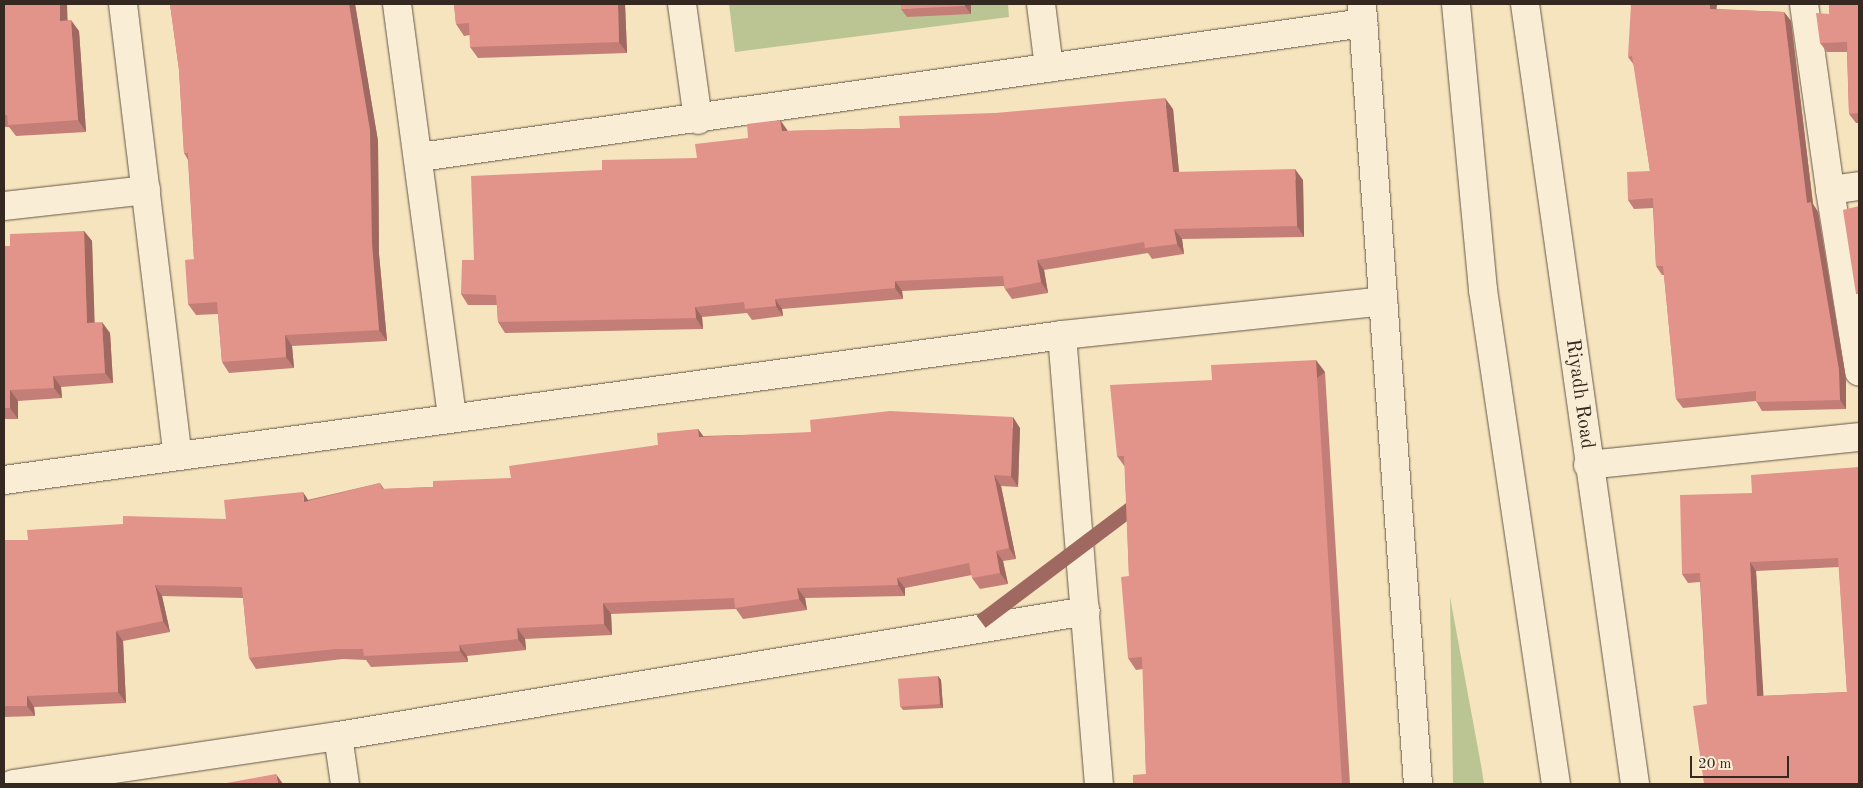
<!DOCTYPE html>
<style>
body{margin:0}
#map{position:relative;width:1863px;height:788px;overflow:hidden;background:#f6e4be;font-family:"Old Standard TT",serif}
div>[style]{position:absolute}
.green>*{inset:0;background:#bac593}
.roads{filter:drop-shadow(0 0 1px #645748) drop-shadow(0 0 1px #645748)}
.minor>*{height:28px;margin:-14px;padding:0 14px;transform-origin:14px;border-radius:14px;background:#f9edd5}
.wall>*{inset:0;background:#c37f77}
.shaded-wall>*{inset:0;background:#9f6861;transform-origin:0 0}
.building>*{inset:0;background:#e3948a;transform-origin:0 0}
span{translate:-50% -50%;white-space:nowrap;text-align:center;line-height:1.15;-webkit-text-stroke:5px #f9edd5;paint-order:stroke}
.street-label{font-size:20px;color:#342820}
.frame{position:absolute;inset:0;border:5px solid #342820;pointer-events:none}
.scale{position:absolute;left:1690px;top:756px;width:99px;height:22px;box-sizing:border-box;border:2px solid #342820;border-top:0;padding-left:6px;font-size:15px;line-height:18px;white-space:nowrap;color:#342820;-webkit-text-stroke:4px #f9edd5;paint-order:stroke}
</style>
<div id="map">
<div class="green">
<div style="clip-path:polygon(729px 4px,1008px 4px,1009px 17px,735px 52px)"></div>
<div style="clip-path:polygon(1450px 597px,1481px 765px,1484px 784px,1453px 784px)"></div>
</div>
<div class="roads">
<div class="minor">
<div style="left:123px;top:4px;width:455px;rotate:83.1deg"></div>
<div style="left:397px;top:4px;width:417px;rotate:82.4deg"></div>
<div style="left:682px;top:4px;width:117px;rotate:82.1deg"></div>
<div style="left:1041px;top:4px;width:64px;rotate:82.8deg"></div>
<div style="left:1456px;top:4px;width:287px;rotate:84.6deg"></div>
<div style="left:1483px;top:290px;width:499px;rotate:81.6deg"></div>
<div style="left:1525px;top:4px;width:788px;rotate:81.97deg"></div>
<div style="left:1804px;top:4px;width:188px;rotate:82deg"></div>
<div style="left:1362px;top:5px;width:781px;rotate:85.89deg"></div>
<div style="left:420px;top:157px;width:953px;rotate:-8.08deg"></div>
<div style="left:1859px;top:186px;width:29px;rotate:172deg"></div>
<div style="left:1830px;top:190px;width:184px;rotate:80.9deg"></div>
<div style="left:4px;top:206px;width:143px;rotate:-6.4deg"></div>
<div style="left:1062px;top:335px;width:451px;rotate:85.3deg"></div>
<div style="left:1588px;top:465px;width:272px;rotate:-5.9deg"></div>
<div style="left:4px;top:480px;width:1068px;rotate:-7.8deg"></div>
<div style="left:1062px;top:335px;width:323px;rotate:-6deg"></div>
<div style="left:338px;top:736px;width:49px;rotate:81.7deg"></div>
<div style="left:13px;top:784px;width:329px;rotate:-8.4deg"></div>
<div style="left:338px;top:736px;width:758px;rotate:-9.49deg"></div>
</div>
</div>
<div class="wall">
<div style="clip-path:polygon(4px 4px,68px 20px,79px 31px,86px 132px,16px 136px,9px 127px,4px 127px)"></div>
<div style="clip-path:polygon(170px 4px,355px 4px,378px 141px,379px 254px,387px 341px,292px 346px,294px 368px,229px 373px,222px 362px,218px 314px,196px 315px,188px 304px,194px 259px,188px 160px,184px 153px,179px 70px)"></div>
<div style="clip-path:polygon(454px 4px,625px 4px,627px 53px,478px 58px,470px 47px,470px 35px,464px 36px,456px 24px)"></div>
<div style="clip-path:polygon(971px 4px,971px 14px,907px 17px,901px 9px)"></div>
<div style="clip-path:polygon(1859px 4px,1859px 123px,1856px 123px,1849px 114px,1847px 52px,1827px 52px,1820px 43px,1829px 14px)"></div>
<div style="clip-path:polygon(1716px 9px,1784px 12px,1791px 21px,1813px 204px,1818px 212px,1846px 379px,1846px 409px,1762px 411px,1756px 401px,1683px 408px,1676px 399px,1664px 275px,1662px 275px,1656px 266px,1653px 208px,1634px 209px,1628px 200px,1650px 171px,1634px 65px,1628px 57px)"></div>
<div style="clip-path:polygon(1173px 109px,1179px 172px,1303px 180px,1304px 237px,1182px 239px,1184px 254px,1152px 259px,1148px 253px,1044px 270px,1048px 293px,1012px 299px,1005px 289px,1004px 286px,902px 291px,903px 299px,782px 309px,783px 316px,752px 320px,747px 313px,702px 317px,703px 329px,505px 333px,498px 322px,497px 305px,468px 305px,461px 294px,474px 260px,602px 170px,697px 158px,748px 138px,780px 120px,788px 131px,900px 128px)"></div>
<div style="clip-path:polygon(84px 231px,92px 241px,94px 322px,110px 333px,113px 383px,61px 387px,62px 398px,18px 401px,18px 419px,4px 419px,4px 246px,10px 246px)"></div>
<div style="clip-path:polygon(1325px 372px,1350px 784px,1133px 784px,1146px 774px,1143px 669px,1136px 670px,1128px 658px,1129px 576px,1125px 467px,1117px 456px,1212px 380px)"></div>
<div style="clip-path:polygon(1020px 428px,1018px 487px,1001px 486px,1016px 559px,1003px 561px,1008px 584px,980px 589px,972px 578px,972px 575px,905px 588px,905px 596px,805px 598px,807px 610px,743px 619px,736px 609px,611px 614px,612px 635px,525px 639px,526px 650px,467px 656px,468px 662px,371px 667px,366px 660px,343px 659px,256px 669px,249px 658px,243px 598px,162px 596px,170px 632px,123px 641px,126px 703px,34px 707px,35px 716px,4px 717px,4px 540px,28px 540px,226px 519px,380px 483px,384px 489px,433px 487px,511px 478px,658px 445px,698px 429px,703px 436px)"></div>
<div style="clip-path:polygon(evenodd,1859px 467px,1859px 784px,1707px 704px,1700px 582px,1688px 583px,1682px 574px,1752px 493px,1859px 467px,1839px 567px,1847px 692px,1763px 696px,1756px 571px,1839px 567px)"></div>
<div style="clip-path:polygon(938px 676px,941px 680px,943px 708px,903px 710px,900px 706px)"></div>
</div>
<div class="shaded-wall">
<div style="clip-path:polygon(60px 4px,67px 4px,68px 32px,60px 21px)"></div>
<div style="clip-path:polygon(349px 4px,355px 4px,378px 141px,379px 254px,387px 341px,379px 330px)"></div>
<div style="clip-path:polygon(618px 4px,625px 4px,627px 53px,619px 42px)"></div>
<div style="clip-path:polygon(965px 4px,971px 4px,971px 14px,965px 6px)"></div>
<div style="clip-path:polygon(1710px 4px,1717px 4px,1716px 18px,1710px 9px)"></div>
<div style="clip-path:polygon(1784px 12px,1791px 21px,1813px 204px,1818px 212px,1846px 379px,1846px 409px,1840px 400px,1807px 203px)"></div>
<div style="clip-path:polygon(71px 20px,79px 31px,86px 132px,78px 120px)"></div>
<div style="clip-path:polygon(1165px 98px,1173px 109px,1180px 183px,1173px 172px)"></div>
<div style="clip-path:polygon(780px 120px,787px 130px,789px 141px,782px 131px)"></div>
<div style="clip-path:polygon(1295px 169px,1303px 180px,1304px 237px,1297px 226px)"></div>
<div style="clip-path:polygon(1174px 229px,1182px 239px,1184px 254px,1177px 244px)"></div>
<div style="clip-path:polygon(84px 231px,92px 241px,95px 333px,87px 323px)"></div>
<div style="clip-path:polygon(1037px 260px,1044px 270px,1048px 293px,1041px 282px)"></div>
<div style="clip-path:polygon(895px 281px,902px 291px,903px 299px,895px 288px)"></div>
<div style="clip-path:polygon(775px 299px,782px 309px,783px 316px,776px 306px)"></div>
<div style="clip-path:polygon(695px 307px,702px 317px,703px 329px,696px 318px)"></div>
<div style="clip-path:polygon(102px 322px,110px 333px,113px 383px,105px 373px)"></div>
<div style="clip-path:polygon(285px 335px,292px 346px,294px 368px,286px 357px)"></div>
<div style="left:1316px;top:360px;width:15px;height:425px;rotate:53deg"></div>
<div style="clip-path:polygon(53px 376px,61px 387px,62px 398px,54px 388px)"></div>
<div style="clip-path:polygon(10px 390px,18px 401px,18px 419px,10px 408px)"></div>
<div style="clip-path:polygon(1013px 417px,1020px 428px,1018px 487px,1011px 476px)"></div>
<div style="clip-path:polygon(698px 429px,706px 440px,699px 437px)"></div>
<div style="clip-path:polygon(994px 475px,1001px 486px,1016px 559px,1009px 548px)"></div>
<div style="clip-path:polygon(303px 492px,310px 503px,304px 502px)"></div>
<div style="clip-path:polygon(996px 551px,1003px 561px,1008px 584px,1000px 573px)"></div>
<div style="clip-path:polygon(1750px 562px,1756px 571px,1764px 705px,1757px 696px)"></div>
<div style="clip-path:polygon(897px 578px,905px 588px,905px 596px,898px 585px)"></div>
<div style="clip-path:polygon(155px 585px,162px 596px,170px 632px,163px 621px)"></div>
<div style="clip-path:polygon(797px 588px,805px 598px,807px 610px,799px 599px)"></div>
<div style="clip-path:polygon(603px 603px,611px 614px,612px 635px,604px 624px)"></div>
<div style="clip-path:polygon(517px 628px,525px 639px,526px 650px,518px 639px)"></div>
<div style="clip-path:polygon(116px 631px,123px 641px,126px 703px,118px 692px)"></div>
<div style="clip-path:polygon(459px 645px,467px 656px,468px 662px,460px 651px)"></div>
<div style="clip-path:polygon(938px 676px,941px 680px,943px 708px,940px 704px)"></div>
<div style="clip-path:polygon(27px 696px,34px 707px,35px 716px,27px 706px)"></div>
<div style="clip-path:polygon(276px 774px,283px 784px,278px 784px)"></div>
</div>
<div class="building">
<div style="clip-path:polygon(4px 4px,60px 4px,60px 21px,71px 20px,78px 120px,8px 125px,7px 115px,4px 115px)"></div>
<div style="clip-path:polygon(170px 4px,349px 4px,370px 130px,372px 243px,379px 330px,285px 335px,286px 357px,222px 362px,217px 302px,188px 304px,185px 260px,194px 259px,188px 153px,184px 153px,179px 70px)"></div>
<div style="clip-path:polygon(454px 4px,618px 4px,619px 42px,470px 47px,469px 23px,456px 24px)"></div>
<div style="clip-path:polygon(901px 4px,965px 4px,965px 6px,901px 9px)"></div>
<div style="clip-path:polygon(1631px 4px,1710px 4px,1710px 9px,1784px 12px,1807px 203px,1811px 202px,1839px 370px,1840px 400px,1756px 402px,1756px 391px,1676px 399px,1663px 266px,1656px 266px,1653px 198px,1628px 200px,1627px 172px,1650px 171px,1632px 56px,1628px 57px)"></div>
<div style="clip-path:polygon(1829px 4px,1859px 4px,1859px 113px,1849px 114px,1847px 42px,1820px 43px,1816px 13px,1829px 14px)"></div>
<div style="clip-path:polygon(1165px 98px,1173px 172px,1295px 169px,1297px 226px,1174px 229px,1177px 244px,1145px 248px,1144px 242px,1037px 260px,1041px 282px,1005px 289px,1003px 276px,895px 281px,895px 288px,775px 299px,776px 306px,745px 309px,744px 302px,695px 307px,696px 318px,498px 322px,496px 295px,461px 294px,462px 260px,474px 260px,471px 176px,602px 170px,602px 160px,697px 158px,695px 144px,748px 138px,747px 124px,780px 120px,782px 131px,900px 128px,899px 116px,995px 113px)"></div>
<div style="clip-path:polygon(1859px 206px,1859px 294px,1856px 294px,1843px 210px)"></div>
<div style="clip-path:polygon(84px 231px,87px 323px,102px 322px,105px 373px,53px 376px,54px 388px,10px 390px,10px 408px,4px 408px,4px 246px,10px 246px,10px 234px)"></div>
<div style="clip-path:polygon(1316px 360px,1342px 784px,1133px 784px,1133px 775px,1146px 774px,1142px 657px,1128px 658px,1121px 577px,1129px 576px,1124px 456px,1117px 456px,1110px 385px,1212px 380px,1211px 365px)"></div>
<div style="clip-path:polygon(890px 411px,1013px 417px,1011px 476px,994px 475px,1009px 548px,996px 551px,1000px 573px,972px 578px,969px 563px,897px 578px,898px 585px,797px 588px,799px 599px,735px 608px,734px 598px,603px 603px,604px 624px,517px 628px,518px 639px,459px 645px,460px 651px,364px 656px,363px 649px,336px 649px,249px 658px,242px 587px,155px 585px,163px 621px,116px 631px,118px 692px,27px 696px,27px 706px,4px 706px,4px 540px,28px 540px,27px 530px,123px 524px,123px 516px,226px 519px,224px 500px,303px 492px,304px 502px,380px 483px,382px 489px,433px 487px,433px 481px,511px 478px,509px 466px,658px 445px,657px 433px,698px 429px,699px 437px,811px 432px,810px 420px)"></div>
<div style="clip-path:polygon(evenodd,1859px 467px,1859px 784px,1704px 784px,1693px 706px,1707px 704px,1700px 573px,1682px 574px,1680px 495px,1752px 493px,1751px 475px,1859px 467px,1838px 558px,1847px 692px,1757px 696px,1750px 562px,1838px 558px)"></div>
<div style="left:938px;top:676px;width:28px;height:40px;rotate:86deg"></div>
<div style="clip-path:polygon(276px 774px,278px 784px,221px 784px)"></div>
</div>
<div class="street-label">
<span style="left:1579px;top:394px;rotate:82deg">Riyadh Road</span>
</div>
<div class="frame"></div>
<div class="scale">20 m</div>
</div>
